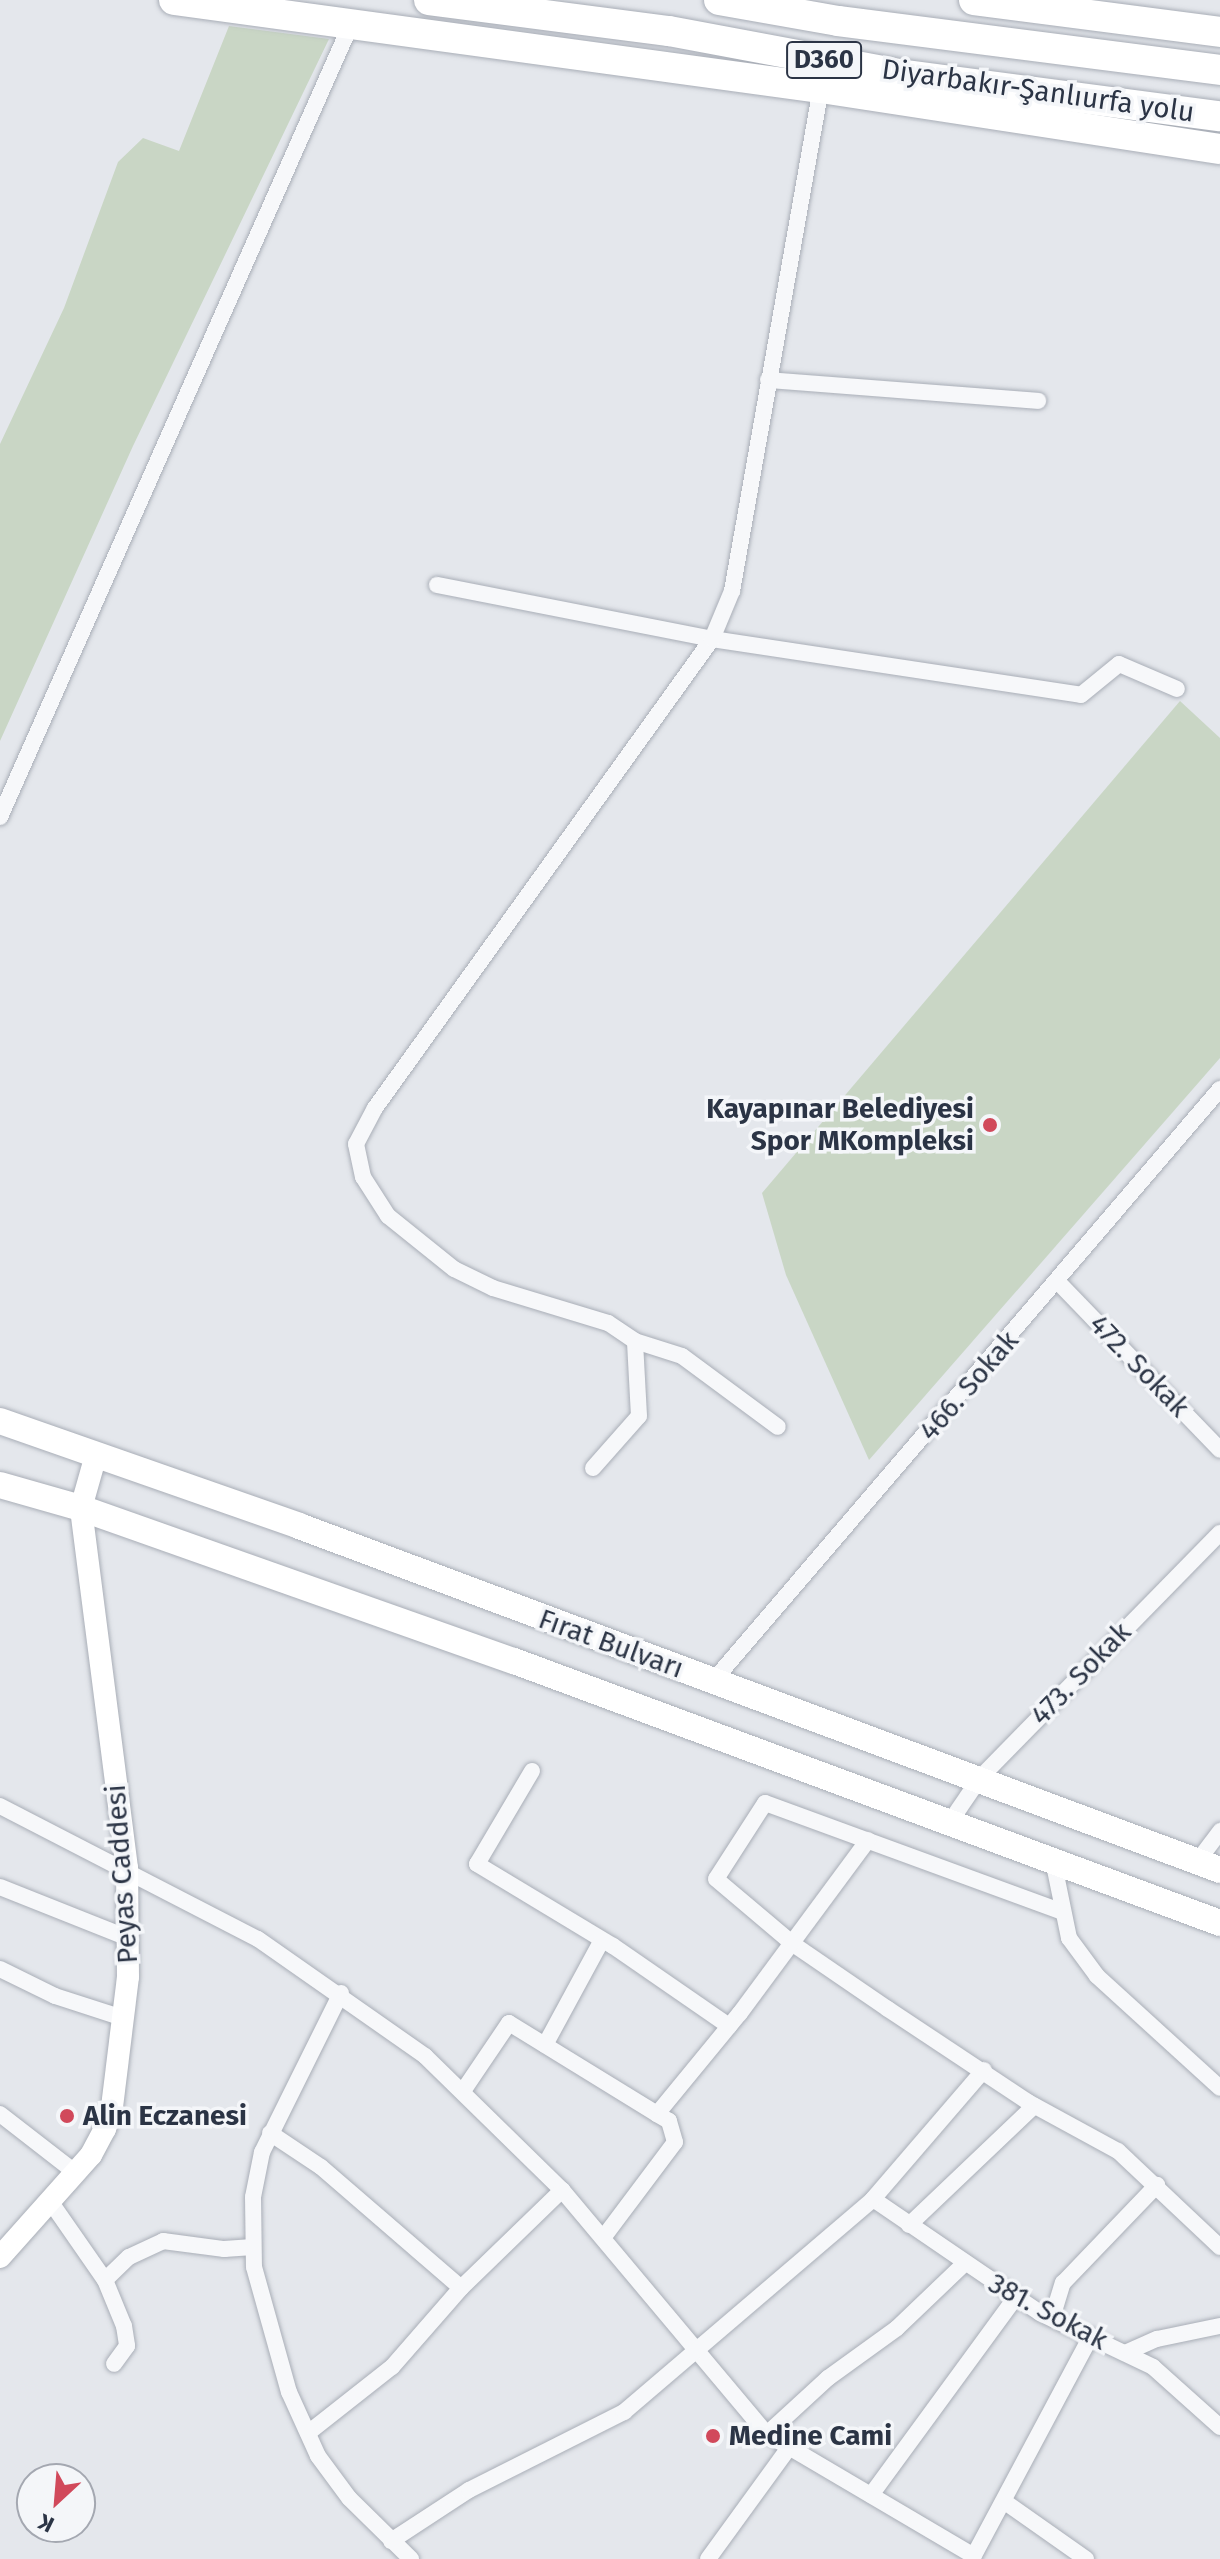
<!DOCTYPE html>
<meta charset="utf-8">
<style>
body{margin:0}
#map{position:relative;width:1220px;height:2559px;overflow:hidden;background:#e4e7ec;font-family:"Fira Sans",sans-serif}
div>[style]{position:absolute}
.green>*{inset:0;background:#c9d6c5}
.roads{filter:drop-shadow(0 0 2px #a9aeb7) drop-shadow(0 0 2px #a9aeb7)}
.street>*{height:16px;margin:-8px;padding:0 8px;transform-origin:8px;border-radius:8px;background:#f7f8fa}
.secondary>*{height:22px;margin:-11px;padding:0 11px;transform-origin:11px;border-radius:11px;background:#fff}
.primary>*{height:26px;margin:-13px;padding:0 13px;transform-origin:13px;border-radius:13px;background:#fff}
.highway>*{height:30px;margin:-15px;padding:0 15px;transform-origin:15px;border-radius:15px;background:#fff}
.dots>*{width:22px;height:22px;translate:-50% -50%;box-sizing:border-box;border:4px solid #f4f6f9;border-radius:50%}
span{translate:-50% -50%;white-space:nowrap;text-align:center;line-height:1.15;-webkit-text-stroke:7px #f4f6f9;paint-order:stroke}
.shield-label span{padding:2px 6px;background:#f4f6f9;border:2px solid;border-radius:6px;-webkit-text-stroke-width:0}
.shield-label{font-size:26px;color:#2b3445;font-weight:700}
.street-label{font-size:28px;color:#2b3445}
.poi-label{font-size:28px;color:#2b3445;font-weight:700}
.right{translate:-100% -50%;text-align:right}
.left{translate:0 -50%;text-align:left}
.north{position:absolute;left:16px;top:2463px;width:80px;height:80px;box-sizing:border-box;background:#f4f6f9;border:2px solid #a4a8b1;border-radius:50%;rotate:206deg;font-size:22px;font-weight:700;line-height:32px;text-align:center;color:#2b3445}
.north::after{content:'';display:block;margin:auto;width:28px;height:36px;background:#d1495b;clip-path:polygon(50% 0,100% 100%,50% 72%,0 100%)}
</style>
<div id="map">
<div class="green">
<div style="clip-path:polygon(229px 26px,329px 39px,133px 446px,0 741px,0 444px,64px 308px,118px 162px,143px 138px,179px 151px)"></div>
<div style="clip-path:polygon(1180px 701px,1220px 738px,1220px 1058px,869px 1460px,786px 1275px,762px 1193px)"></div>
</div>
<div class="roads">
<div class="street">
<div style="left:768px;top:380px;width:271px;rotate:4.4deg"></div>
<div style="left:437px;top:585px;width:280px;rotate:11.1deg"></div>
<div style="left:712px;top:639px;width:373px;rotate:8.6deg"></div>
<div style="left:1081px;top:695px;width:49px;rotate:-39.2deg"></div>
<div style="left:1119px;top:664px;width:63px;rotate:23.3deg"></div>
<div style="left:0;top:817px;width:869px;rotate:-66.12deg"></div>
<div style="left:1058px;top:1282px;width:233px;rotate:46deg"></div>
<div style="left:635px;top:1341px;width:49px;rotate:17.7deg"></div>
<div style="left:682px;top:1356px;width:119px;rotate:36.5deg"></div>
<div style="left:593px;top:1468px;width:69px;rotate:-48.5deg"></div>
<div style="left:639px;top:1416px;width:75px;rotate:-93.1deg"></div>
<div style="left:635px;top:1341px;width:32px;rotate:-146deg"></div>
<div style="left:608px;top:1323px;width:120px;rotate:-163.1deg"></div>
<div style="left:493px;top:1288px;width:43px;rotate:-154deg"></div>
<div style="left:454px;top:1269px;width:85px;rotate:-141.2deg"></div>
<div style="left:388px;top:1216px;width:46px;rotate:-122.7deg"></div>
<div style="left:363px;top:1177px;width:34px;rotate:-102deg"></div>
<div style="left:356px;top:1144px;width:41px;rotate:-62.2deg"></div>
<div style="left:375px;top:1108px;width:578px;rotate:-54.3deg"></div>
<div style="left:712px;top:639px;width:52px;rotate:-67.4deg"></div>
<div style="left:732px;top:591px;width:511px;rotate:-79.97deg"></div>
<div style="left:714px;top:1680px;width:778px;rotate:-49.43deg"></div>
<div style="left:532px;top:1771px;width:108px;rotate:120.6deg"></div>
<div style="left:477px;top:1864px;width:159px;rotate:31.1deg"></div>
<div style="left:613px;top:1946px;width:141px;rotate:34.6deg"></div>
<div style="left:0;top:1806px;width:290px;rotate:27.3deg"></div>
<div style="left:258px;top:1939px;width:204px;rotate:35deg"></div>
<div style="left:425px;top:2056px;width:192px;rotate:44.4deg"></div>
<div style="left:562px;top:2190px;width:319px;rotate:50deg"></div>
<div style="left:767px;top:2434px;width:240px;rotate:30.5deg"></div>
<div style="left:950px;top:1822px;width:53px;rotate:-55.7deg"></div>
<div style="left:980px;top:1778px;width:343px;rotate:-45.6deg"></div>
<div style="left:1053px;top:1860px;width:80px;rotate:78.4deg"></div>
<div style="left:1069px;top:1938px;width:47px;rotate:53.6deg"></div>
<div style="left:1097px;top:1976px;width:166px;rotate:42.3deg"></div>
<div style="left:1197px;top:1862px;width:39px;rotate:-53deg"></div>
<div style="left:0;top:1887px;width:138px;rotate:21.7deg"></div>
<div style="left:1060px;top:1911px;width:314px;rotate:-159.9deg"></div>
<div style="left:765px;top:1803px;width:90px;rotate:122.8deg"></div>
<div style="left:716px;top:1879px;width:101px;rotate:40.2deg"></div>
<div style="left:793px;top:1944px;width:115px;rotate:34.4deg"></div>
<div style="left:888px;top:2009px;width:168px;rotate:33.6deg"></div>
<div style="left:1028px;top:2102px;width:102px;rotate:28.6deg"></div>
<div style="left:1118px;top:2151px;width:140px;rotate:43.3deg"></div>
<div style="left:0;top:1969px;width:61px;rotate:26.1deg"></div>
<div style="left:55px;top:1996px;width:71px;rotate:17.9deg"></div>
<div style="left:341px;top:1993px;width:178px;rotate:116.4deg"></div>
<div style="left:262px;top:2152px;width:46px;rotate:101.3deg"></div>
<div style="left:253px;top:2197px;width:70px;rotate:89.2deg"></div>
<div style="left:254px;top:2267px;width:130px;rotate:74.4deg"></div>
<div style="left:289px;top:2392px;width:70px;rotate:65.6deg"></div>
<div style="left:318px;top:2456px;width:52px;rotate:53.6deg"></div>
<div style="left:349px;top:2498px;width:87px;rotate:44.5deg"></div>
<div style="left:545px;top:2045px;width:119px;rotate:-61.5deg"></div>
<div style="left:463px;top:2091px;width:82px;rotate:-55.9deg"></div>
<div style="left:509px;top:2023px;width:174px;rotate:31.6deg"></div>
<div style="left:0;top:2114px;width:96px;rotate:37.8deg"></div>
<div style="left:270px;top:2133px;width:61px;rotate:33.7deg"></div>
<div style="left:321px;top:2167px;width:185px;rotate:40.8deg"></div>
<div style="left:873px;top:2199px;width:202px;rotate:34.3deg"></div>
<div style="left:1040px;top:2313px;width:125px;rotate:25.5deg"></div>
<div style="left:1153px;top:2367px;width:90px;rotate:41.8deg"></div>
<div style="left:50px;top:2201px;width:96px;rotate:55.2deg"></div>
<div style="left:105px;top:2280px;width:50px;rotate:67.6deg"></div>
<div style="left:124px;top:2326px;width:20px;rotate:81deg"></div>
<div style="left:127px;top:2346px;width:22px;rotate:126deg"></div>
<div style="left:909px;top:2225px;width:173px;rotate:-43.6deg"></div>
<div style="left:603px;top:2238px;width:120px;rotate:-53.1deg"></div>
<div style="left:675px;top:2142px;width:22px;rotate:-106deg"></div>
<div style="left:669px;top:2121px;width:14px;rotate:-150deg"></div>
<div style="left:657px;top:2114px;width:131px;rotate:-50.6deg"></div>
<div style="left:740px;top:2013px;width:215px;rotate:-53.5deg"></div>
<div style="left:105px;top:2280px;width:33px;rotate:-44deg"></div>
<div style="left:129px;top:2257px;width:38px;rotate:-25deg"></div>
<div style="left:163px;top:2241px;width:62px;rotate:7.5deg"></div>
<div style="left:224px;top:2249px;width:29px;rotate:-4deg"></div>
<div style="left:1052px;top:2318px;width:37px;rotate:-73deg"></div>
<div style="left:1063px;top:2283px;width:136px;rotate:-46.2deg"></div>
<div style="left:1125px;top:2353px;width:35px;rotate:-24deg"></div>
<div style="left:1157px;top:2339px;width:64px;rotate:-11.7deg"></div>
<div style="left:308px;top:2433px;width:107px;rotate:-38.2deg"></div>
<div style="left:392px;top:2367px;width:105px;rotate:-48.9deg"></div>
<div style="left:461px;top:2288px;width:141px;rotate:-44.1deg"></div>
<div style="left:767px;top:2434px;width:83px;rotate:-42.6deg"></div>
<div style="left:828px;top:2378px;width:85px;rotate:-35.9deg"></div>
<div style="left:897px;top:2328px;width:93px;rotate:-43.7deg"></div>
<div style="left:871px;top:2495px;width:245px;rotate:-53.8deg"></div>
<div style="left:1005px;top:2502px;width:99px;rotate:35.1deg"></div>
<div style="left:391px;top:2541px;width:93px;rotate:-33.2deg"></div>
<div style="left:469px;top:2490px;width:174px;rotate:-26.7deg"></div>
<div style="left:624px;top:2412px;width:328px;rotate:-40.5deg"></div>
<div style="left:873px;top:2199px;width:170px;rotate:-49.3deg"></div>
<div style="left:708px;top:2559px;width:136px;rotate:-54deg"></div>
<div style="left:972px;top:2559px;width:253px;rotate:-61.9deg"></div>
</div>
<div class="secondary">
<div style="left:0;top:2257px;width:137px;rotate:-48.3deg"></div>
<div style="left:91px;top:2155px;width:30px;rotate:-62deg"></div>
<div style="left:105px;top:2129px;width:23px;rotate:-72deg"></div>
<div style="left:112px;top:2107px;width:131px;rotate:-83deg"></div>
<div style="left:128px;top:1977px;width:109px;rotate:-90.5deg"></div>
<div style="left:127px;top:1868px;width:363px;rotate:-97.3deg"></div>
<div style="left:81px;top:1508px;width:55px;rotate:-74.2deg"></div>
</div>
<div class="primary">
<div style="left:0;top:1421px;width:317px;rotate:19.3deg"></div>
<div style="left:299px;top:1526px;width:983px;rotate:20.48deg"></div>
<div style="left:0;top:1485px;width:84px;rotate:15.9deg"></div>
<div style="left:81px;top:1508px;width:459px;rotate:19.5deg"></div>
<div style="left:514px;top:1661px;width:753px;rotate:20.36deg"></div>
</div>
<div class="highway">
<div style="left:174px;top:0;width:653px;rotate:7.75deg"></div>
<div style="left:821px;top:88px;width:404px;rotate:8.7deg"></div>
<div style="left:429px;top:0;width:242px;rotate:7.4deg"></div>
<div style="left:669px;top:31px;width:234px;rotate:10.6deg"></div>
<div style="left:899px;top:74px;width:324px;rotate:7.5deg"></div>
<div style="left:719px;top:0;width:121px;rotate:10deg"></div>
<div style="left:838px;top:21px;width:385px;rotate:7.3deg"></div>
<div style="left:974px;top:0;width:248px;rotate:7.4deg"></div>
</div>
</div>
<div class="dots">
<div style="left:990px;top:1125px;background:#d1495b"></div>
<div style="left:67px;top:2116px;background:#d1495b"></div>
<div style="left:713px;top:2436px;background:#d1495b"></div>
</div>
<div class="shield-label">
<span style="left:824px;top:60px">D360</span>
</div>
<div class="street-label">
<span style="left:1038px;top:91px;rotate:8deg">Diyarbakır-Şanlıurfa yolu</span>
<span style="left:1139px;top:1366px;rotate:46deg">472. Sokak</span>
<span style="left:969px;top:1386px;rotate:-49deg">466. Sokak</span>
<span style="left:611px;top:1644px;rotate:20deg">Fırat Bulvarı</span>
<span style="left:1081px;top:1674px;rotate:-46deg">473. Sokak</span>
<span style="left:122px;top:1874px;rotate:-94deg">Peyas Caddesi</span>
<span style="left:1048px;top:2312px;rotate:28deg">381. Sokak</span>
</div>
<div class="poi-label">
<span class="right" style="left:974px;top:1125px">Kayapınar Belediyesi<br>Spor MKompleksi</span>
<span class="left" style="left:83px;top:2116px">Alin Eczanesi</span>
<span class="left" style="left:729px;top:2436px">Medine Cami</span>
</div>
<div class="north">K</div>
</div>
